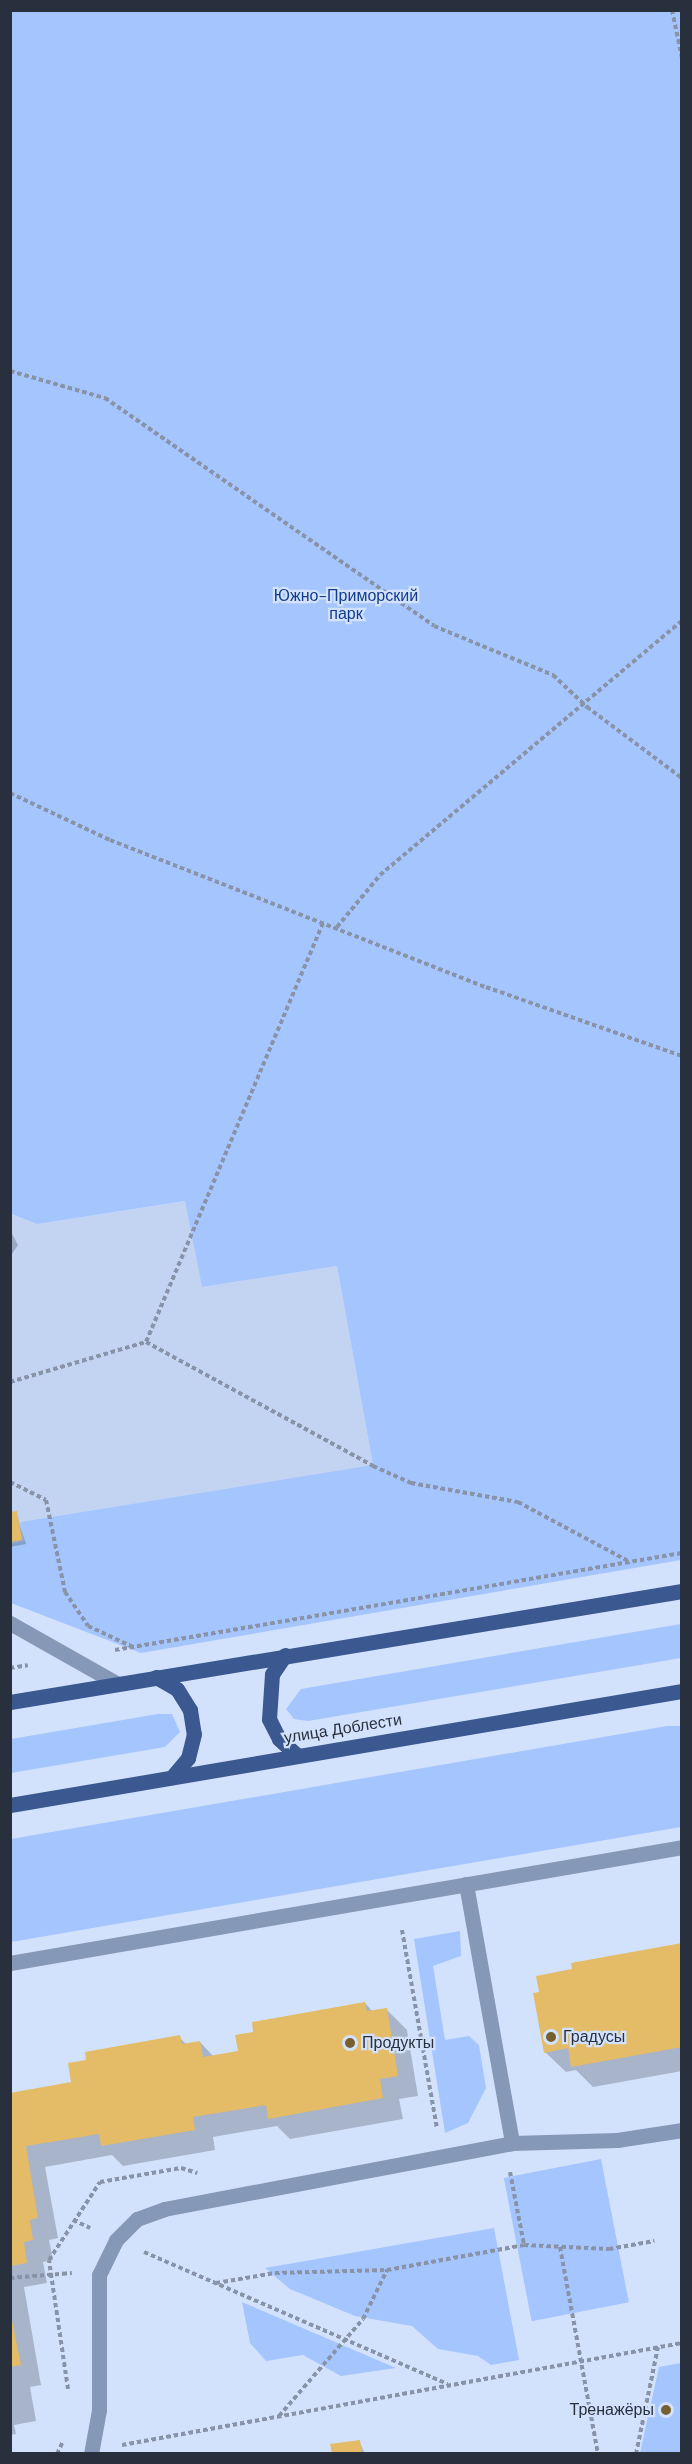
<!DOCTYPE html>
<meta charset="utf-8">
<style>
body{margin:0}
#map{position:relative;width:692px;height:2464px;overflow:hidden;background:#d3e2fc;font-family:"DM Sans",sans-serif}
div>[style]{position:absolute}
.built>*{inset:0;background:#c3d4f3}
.green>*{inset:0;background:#a5c5fe;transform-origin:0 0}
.shadow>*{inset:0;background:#0003}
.building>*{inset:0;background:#e4bb66}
.path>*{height:4px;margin-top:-2px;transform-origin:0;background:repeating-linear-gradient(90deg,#8893a8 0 4.5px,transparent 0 7.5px)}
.minor>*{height:15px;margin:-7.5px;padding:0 7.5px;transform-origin:7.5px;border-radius:7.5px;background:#8698b7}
.major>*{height:15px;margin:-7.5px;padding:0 7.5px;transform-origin:7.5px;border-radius:7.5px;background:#3b5990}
.dots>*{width:16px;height:16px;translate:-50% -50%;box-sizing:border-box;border:3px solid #d3e2fc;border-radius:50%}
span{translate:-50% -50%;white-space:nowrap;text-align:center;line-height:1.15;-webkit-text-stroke:4.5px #d3e2fc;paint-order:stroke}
.park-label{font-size:16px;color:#123c8e}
.street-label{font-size:16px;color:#29303d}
.poi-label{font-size:16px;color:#29303d}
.left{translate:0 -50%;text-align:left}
.right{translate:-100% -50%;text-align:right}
.frame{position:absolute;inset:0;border:12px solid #29303d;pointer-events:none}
</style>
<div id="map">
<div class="built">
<div style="clip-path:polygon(186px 1201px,202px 1287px,337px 1266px,373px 1466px,20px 1522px,24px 1542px,11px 1544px,10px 1214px,37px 1224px)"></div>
</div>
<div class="green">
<div style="clip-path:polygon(11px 10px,681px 11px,681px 1560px,141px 1653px,11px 1603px,11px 1544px,24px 1541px,20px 1522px,373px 1465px,337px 1266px,202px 1287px,185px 1201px,37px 1224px,11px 1214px)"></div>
<div style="clip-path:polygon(681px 1624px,681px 1658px,308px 1721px,294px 1719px,286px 1709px,301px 1689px)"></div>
<div style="clip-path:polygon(158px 1714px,172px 1714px,180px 1732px,165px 1747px,11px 1773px,11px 1739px)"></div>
<div style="clip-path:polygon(667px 1726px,681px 1726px,681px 1827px,11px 1942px,11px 1839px)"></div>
<div style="clip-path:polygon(460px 1931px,461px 1956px,433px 1966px,445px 2040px,469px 2036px,479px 2045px,486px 2088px,468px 2123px,445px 2133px,414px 1939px)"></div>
<div style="left:601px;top:2159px;width:146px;height:99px;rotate:79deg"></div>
<div style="clip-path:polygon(494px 2228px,519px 2360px,491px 2365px,478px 2356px,438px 2349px,412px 2326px,355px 2316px,290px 2289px,265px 2268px)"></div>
<div style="clip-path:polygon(242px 2302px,396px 2368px,341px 2376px,303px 2355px,266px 2361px,250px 2343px)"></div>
<div style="clip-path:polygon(681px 2363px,681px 2453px,640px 2453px,659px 2367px)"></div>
</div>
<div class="shadow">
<div style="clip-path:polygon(10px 1230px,18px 1245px,10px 1257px)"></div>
<div style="clip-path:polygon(16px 1513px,26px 1544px,10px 1547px,10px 1514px)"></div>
<div style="clip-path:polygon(682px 1944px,682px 2071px,593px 2087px,576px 2070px,566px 2072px,545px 2052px,573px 1971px)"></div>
<div style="clip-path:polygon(365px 2003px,373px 2012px,386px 2009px,407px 2030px,418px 2096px,399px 2099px,403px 2119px,290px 2139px,277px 2126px,213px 2137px,215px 2150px,123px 2166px,112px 2155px,45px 2167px,58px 2238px,49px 2240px,53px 2260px,43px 2262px,47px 2283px,24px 2287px,41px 2385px,30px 2387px,36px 2421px,14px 2425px,16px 2434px,10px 2435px,10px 2095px,73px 2084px,87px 2061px,179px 2037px,187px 2045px,200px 2042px,214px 2057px,240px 2052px,255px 2033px)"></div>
<div style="clip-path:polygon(359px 2441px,365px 2454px,333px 2454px)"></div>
</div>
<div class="building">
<div style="clip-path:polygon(17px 1511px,22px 1540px,10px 1542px,10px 1512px)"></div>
<div style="clip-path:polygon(682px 1943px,682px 2047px,571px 2067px,568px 2048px,544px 2053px,533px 1993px,539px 1992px,536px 1976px,572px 1969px,571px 1963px)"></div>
<div style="clip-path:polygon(365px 2002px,367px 2011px,387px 2008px,398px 2076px,380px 2079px,383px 2098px,268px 2119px,266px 2105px,193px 2117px,195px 2130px,101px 2146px,99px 2134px,26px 2146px,38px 2218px,30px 2220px,33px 2240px,24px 2242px,27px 2263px,10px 2266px,10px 2093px,71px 2082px,68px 2063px,86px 2060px,85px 2052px,180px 2035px,182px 2044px,200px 2041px,203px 2057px,238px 2051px,235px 2035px,253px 2032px,252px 2022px)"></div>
<div style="clip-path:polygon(10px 2311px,21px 2365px,10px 2367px)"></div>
<div style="clip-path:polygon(360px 2440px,362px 2454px,332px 2454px,330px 2444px)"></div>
</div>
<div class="path">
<div style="left:672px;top:10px;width:49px;rotate:78.2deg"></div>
<div style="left:10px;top:371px;width:99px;rotate:15.9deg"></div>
<div style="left:105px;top:398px;width:400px;rotate:34.7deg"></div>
<div style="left:434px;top:626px;width:129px;rotate:22.4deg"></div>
<div style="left:553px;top:675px;width:47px;rotate:43.3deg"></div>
<div style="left:587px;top:707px;width:119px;rotate:36.8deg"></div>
<div style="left:10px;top:793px;width:110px;rotate:25.2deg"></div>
<div style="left:110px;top:840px;width:404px;rotate:21.4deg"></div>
<div style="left:486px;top:987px;width:208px;rotate:19.4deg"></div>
<div style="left:323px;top:923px;width:455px;rotate:112.9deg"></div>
<div style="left:146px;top:1342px;width:259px;rotate:28.6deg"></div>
<div style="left:373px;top:1466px;width:42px;rotate:24.1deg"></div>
<div style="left:411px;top:1483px;width:109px;rotate:10.1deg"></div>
<div style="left:518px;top:1502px;width:127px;rotate:28.2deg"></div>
<div style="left:337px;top:927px;width:67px;rotate:-50.4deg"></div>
<div style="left:380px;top:875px;width:395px;rotate:-40.1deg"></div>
<div style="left:10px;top:1382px;width:142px;rotate:-16.4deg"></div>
<div style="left:10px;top:1482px;width:40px;rotate:26.6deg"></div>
<div style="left:46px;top:1500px;width:94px;rotate:78.3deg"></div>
<div style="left:65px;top:1592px;width:41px;rotate:55.9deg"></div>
<div style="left:88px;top:1626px;width:50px;rotate:25deg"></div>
<div style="left:115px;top:1650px;width:575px;rotate:-9.71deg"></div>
<div style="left:10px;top:1668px;width:18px;rotate:-9deg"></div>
<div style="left:402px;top:1930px;width:202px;rotate:80deg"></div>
<div style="left:510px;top:2172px;width:74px;rotate:79.1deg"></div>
<div style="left:73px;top:2220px;width:19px;rotate:25deg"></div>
<div style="left:560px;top:2247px;width:210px;rotate:79.6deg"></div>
<div style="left:144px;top:2252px;width:331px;rotate:23.5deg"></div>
<div style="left:10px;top:2278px;width:62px;rotate:-4.6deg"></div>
<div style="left:216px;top:2283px;width:60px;rotate:-9.6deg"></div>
<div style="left:275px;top:2273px;width:112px;rotate:-1.5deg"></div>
<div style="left:387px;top:2270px;width:139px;rotate:-10.3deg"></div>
<div style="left:524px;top:2245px;width:85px;rotate:2.7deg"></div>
<div style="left:609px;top:2249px;width:46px;rotate:-10.1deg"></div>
<div style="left:68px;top:2389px;width:130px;rotate:-98.4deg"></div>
<div style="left:49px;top:2260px;width:93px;rotate:-56.8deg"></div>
<div style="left:100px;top:2182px;width:82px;rotate:-9.8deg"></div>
<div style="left:181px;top:2168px;width:17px;rotate:17deg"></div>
<div style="left:279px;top:2416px;width:128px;rotate:-49.1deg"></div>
<div style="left:363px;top:2319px;width:55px;rotate:-63.9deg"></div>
<div style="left:122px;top:2445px;width:569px;rotate:-10.32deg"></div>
<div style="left:57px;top:2454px;width:14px;rotate:-65deg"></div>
<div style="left:636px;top:2454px;width:109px;rotate:-78.4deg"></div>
</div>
<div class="minor">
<div style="left:10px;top:1623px;width:122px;rotate:29.5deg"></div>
<div style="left:466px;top:1884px;width:263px;rotate:79.9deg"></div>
<div style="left:10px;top:1963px;width:682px;rotate:-9.79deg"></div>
<div style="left:91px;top:2454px;width:45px;rotate:-79.7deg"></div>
<div style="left:99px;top:2410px;width:135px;rotate:-90deg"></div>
<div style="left:99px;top:2275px;width:39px;rotate:-64deg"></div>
<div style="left:116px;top:2240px;width:30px;rotate:-45deg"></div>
<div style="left:137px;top:2219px;width:29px;rotate:-20deg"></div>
<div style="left:164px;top:2209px;width:354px;rotate:-10.7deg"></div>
<div style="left:512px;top:2143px;width:105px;rotate:-1.6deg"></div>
<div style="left:617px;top:2140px;width:66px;rotate:-8.7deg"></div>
</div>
<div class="major">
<div style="left:285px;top:1655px;width:23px;rotate:124deg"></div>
<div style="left:272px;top:1674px;width:45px;rotate:93.8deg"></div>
<div style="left:269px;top:1719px;width:22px;rotate:63deg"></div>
<div style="left:279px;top:1739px;width:24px;rotate:42deg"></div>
<div style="left:156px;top:1677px;width:24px;rotate:30deg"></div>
<div style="left:177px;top:1689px;width:25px;rotate:58deg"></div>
<div style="left:190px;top:1710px;width:24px;rotate:81deg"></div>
<div style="left:194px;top:1734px;width:25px;rotate:104deg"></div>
<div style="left:188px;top:1758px;width:25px;rotate:130deg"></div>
<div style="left:10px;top:1702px;width:681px;rotate:-9.38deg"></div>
<div style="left:10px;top:1805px;width:682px;rotate:-9.63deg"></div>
</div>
<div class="dots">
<div style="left:551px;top:2037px;background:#776030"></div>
<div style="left:350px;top:2043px;background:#776030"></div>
<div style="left:666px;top:2410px;background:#776030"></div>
</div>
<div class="park-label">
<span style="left:346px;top:605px">Южно-Приморский<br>парк</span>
</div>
<div class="street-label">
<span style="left:343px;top:1729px;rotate:-9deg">улица Доблести</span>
</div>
<div class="poi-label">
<span class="left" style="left:563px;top:2037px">Градусы</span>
<span class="left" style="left:362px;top:2043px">Продукты</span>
<span class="right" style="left:654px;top:2410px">Тренажёры</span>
</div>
<div class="frame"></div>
</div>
